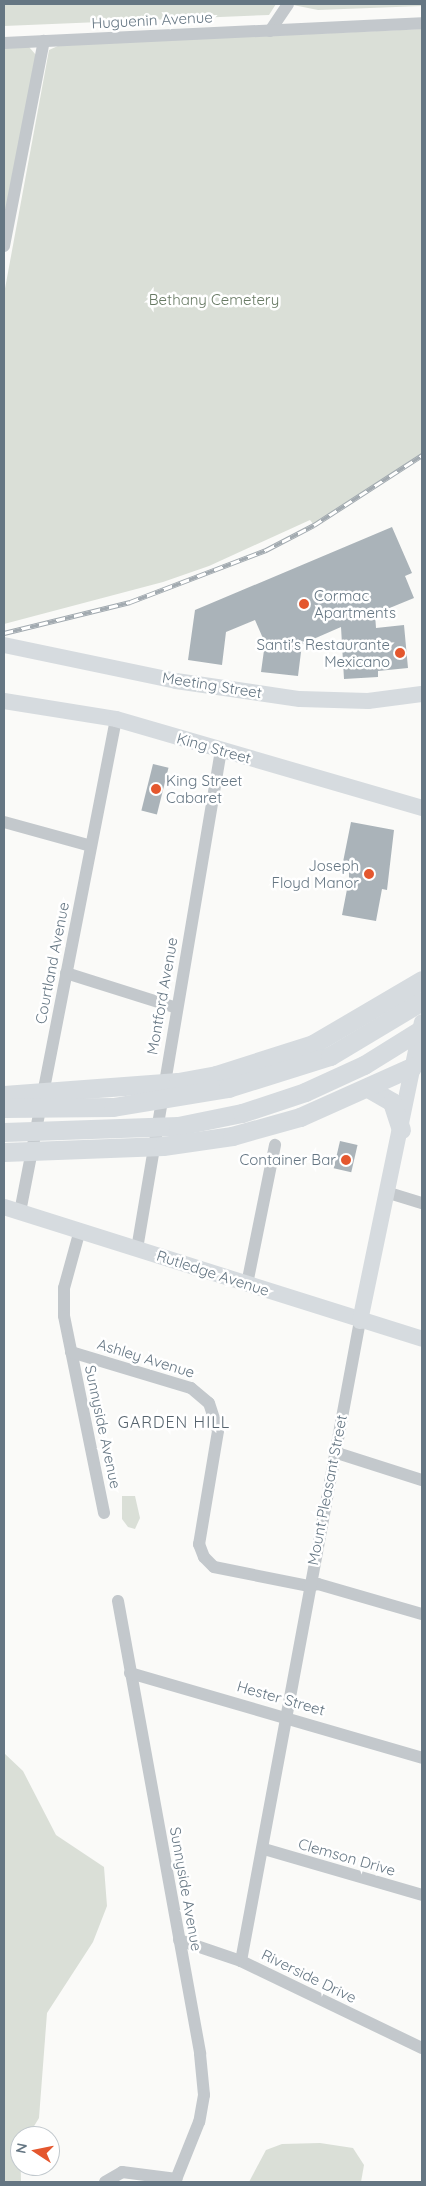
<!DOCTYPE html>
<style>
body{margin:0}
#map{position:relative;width:426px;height:2186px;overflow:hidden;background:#fafaf8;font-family:Quicksand,sans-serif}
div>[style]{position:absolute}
.green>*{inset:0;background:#dadfd7}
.building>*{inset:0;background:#aab3b9;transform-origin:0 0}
.minor>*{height:12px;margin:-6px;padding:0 6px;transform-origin:6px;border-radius:6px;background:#c3c8cc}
.major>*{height:16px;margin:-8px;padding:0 8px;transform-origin:8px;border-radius:8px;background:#d6dbdf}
.highway>*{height:19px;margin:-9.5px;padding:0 9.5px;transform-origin:9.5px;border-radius:9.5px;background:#d6dbdf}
.rail>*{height:5px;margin-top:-2.5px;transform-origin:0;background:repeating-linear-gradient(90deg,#fff 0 9px,#a2aab0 0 18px);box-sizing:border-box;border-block:1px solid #a2aab0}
.dots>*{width:14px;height:14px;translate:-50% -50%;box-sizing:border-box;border:2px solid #fff;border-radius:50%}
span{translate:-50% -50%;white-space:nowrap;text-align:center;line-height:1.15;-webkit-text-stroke:5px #fff;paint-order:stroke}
.street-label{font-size:15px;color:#657683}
.park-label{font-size:15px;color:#687a64}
.poi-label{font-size:15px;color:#657683}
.left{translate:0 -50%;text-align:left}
.right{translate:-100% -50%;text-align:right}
.neighbourhood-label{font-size:16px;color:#57646e;letter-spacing:1px}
.frame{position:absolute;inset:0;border:5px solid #657683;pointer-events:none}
.north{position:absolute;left:10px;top:2126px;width:50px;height:50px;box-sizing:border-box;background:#fff;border:1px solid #c1c8cd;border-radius:50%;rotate:281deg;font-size:14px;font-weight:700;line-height:20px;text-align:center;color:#657683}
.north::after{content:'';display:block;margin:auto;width:18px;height:22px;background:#e4572e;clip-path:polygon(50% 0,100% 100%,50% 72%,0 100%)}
</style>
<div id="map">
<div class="green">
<div style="clip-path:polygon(4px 4px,276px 4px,269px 15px,4px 26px)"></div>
<div style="clip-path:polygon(288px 4px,422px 4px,422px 6px,318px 10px)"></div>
<div style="clip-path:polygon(422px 29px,422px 455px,314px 525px,310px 520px,209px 566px,163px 582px,4px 624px,4px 294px,49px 50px,60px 45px)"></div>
<div style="clip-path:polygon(29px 47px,36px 55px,4px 218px,4px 48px)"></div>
<div style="clip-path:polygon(122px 1496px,135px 1496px,140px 1518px,135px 1529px,128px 1527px,122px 1519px)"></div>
<div style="clip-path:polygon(4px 1753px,23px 1771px,56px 1835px,104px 1867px,107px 1906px,93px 1942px,47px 2013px,39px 2118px,28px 2136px,20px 2136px,21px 2182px,4px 2182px)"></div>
<div style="clip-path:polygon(320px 2143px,353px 2148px,364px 2165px,361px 2182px,249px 2182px,266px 2150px,282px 2144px)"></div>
</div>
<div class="building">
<div style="clip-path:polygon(392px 527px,412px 573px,405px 576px,414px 598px,375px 614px,376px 628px,404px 625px,408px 668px,378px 671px,378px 677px,344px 679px,341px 627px,302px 644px,298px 676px,261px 672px,265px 643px,255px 620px,226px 632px,222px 665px,188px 660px,195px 610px)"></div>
<div style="left:153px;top:764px;width:16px;height:48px;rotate:14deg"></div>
<div style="clip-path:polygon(351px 822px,394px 830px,387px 890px,382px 889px,376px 921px,342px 915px,349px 879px,349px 869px,342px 867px)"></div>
<div style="left:340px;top:1141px;width:18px;height:28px;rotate:13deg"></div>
</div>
<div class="minor">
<div style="left:270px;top:31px;width:32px;rotate:-56deg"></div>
<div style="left:4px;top:43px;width:418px;rotate:-2.7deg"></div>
<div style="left:4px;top:246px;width:209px;rotate:-79deg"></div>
<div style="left:4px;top:822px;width:90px;rotate:15.4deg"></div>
<div style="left:66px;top:973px;width:116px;rotate:17.5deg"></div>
<div style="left:389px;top:1193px;width:34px;rotate:17deg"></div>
<div style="left:20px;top:1212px;width:502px;rotate:-78.98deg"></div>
<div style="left:80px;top:1230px;width:60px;rotate:105.4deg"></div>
<div style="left:64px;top:1288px;width:28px;rotate:90deg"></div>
<div style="left:64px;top:1316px;width:201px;rotate:78.5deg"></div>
<div style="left:137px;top:1249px;width:506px;rotate:-80.44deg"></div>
<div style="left:247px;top:1284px;width:142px;rotate:-78.6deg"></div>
<div style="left:71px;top:1352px;width:125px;rotate:16.7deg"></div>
<div style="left:191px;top:1388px;width:23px;rotate:40deg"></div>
<div style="left:209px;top:1403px;width:29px;rotate:72deg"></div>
<div style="left:218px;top:1431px;width:115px;rotate:99.5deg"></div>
<div style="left:199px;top:1544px;width:14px;rotate:69deg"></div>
<div style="left:204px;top:1557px;width:14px;rotate:45deg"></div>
<div style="left:214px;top:1567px;width:96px;rotate:11.4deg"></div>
<div style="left:308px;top:1586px;width:10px;rotate:-11deg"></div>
<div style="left:318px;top:1584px;width:108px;rotate:16.1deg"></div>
<div style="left:334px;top:1452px;width:92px;rotate:17.7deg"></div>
<div style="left:118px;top:1601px;width:460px;rotate:79.7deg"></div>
<div style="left:200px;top:2054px;width:41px;rotate:84.4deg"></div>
<div style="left:204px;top:2095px;width:27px;rotate:100deg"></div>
<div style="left:199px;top:2122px;width:65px;rotate:111.8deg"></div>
<div style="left:130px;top:1673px;width:304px;rotate:16.2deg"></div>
<div style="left:264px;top:1849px;width:165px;rotate:16.2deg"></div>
<div style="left:179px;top:1940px;width:65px;rotate:18.7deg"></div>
<div style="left:241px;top:1961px;width:201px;rotate:25.7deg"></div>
<div style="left:241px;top:1961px;width:651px;rotate:-79.47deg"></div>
<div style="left:105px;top:2182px;width:20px;rotate:-30deg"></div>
<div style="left:122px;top:2172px;width:55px;rotate:7.3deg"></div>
</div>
<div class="major">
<div style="left:4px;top:645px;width:176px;rotate:11.8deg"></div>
<div style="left:176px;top:681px;width:125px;rotate:8.3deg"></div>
<div style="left:300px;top:699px;width:68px;rotate:1.7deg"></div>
<div style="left:368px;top:701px;width:54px;rotate:-7.4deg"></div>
<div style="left:4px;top:701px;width:113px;rotate:9.1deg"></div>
<div style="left:116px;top:719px;width:319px;rotate:16.2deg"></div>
<div style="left:4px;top:1207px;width:438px;rotate:17.5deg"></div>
<div style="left:360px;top:1321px;width:305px;rotate:-78.3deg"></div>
</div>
<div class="highway">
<div style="left:368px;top:1088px;width:28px;rotate:30deg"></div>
<div style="left:392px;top:1102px;width:29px;rotate:72deg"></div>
<div style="left:4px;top:1095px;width:174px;rotate:-4.3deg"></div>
<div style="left:178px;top:1082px;width:39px;rotate:-10deg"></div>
<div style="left:216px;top:1075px;width:102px;rotate:-17.7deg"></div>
<div style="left:313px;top:1044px;width:126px;rotate:-30.4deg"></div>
<div style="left:4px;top:1108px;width:109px;rotate:-0.5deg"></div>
<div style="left:113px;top:1107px;width:117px;rotate:-9.4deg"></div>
<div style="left:228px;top:1088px;width:107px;rotate:-17.4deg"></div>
<div style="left:330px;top:1056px;width:107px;rotate:-30.9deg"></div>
<div style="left:4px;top:1132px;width:174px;rotate:-2deg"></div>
<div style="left:178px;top:1126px;width:65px;rotate:-11.5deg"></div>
<div style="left:242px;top:1113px;width:66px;rotate:-18.4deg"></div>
<div style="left:305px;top:1092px;width:65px;rotate:-24.6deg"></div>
<div style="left:364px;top:1065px;width:68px;rotate:-31.8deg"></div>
<div style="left:4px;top:1152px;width:159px;rotate:-2.2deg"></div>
<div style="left:163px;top:1146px;width:70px;rotate:-8.2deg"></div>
<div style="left:232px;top:1136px;width:71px;rotate:-15.6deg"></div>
<div style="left:300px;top:1117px;width:123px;rotate:-24.1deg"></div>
</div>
<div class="rail">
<div style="left:4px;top:633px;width:130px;rotate:-13.8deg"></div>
<div style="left:130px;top:602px;width:146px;rotate:-20.9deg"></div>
<div style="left:266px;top:550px;width:54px;rotate:-27.5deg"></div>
<div style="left:314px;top:525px;width:129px;rotate:-32.9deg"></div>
</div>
<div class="dots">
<div style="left:304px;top:604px;background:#e4572e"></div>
<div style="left:400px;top:653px;background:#e4572e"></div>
<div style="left:156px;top:789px;background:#e4572e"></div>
<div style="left:369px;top:874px;background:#e4572e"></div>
<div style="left:346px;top:1160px;background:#e4572e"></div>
</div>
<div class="street-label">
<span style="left:152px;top:20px;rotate:-3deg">Huguenin Avenue</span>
<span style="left:212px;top:685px;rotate:9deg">Meeting Street</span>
<span style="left:214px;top:748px;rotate:16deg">King Street</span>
<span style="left:52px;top:963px;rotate:-79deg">Courtland Avenue</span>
<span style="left:162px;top:996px;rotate:-80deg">Montford Avenue</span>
<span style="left:213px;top:1273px;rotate:18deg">Rutledge Avenue</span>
<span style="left:146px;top:1358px;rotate:17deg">Ashley Avenue</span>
<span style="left:103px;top:1427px;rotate:78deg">Sunnyside Avenue</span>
<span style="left:327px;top:1490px;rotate:-79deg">Mount Pleasant Street</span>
<span style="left:281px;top:1698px;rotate:16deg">Hester Street</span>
<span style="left:347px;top:1857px;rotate:16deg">Clemson Drive</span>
<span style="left:186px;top:1889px;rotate:80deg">Sunnyside Avenue</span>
<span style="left:309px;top:1976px;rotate:26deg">Riverside Drive</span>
</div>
<div class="park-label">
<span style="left:214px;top:300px">Bethany Cemetery</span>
</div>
<div class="poi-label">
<span class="left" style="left:314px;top:604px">Cormac<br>Apartments</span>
<span class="right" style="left:390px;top:653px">Santi's Restaurante<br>Mexicano</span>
<span class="left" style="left:166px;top:789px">King Street<br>Cabaret</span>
<span class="right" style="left:359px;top:874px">Joseph<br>Floyd Manor</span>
<span class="right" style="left:336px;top:1160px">Container Bar</span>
</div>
<div class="neighbourhood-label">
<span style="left:174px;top:1422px">GARDEN HILL</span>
</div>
<div class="frame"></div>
<div class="north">N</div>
</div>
